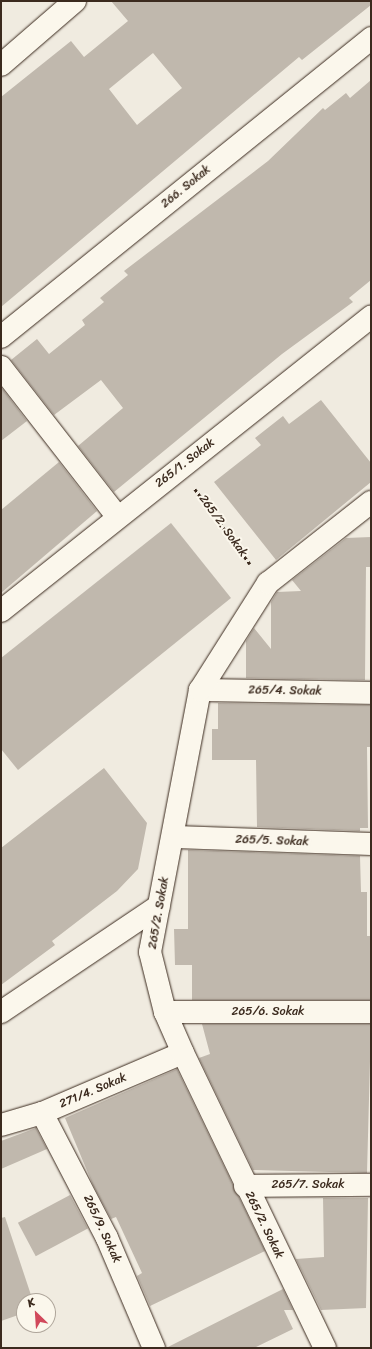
<!DOCTYPE html>
<style>
body{margin:0}
#map{position:relative;width:372px;height:1349px;overflow:hidden;background:#f0ebe0;font-family:Sriracha,sans-serif}
div>[style]{position:absolute}
.building>*{inset:0;background:#c0b8ad;transform-origin:0 0}
.path>*{height:2.5px;margin-top:-1.25px;transform-origin:0;background:repeating-linear-gradient(90deg,#3b2a1e 0 3px,transparent 0 6px)}
.roads{filter:drop-shadow(0 0 1px #3b2a1e) drop-shadow(0 0 1px #3b2a1e)}
.street>*{height:22px;margin:-11px;padding:0 11px;transform-origin:11px;border-radius:11px;background:#fbf7ec}
span{translate:-50% -50%;white-space:nowrap;text-align:center;line-height:1.15;-webkit-text-stroke:4px #fbf7ec;paint-order:stroke}
.street-label{font-size:12px;color:#3b2a1e}
.frame{position:absolute;inset:0;border:2px solid #3b2a1e;pointer-events:none}
.north{position:absolute;left:16px;top:1293px;width:40px;height:40px;box-sizing:border-box;background:#fbf7ec;border:1px solid #aea59a;border-radius:50%;rotate:335deg;font-size:11px;font-weight:700;line-height:16px;text-align:center;color:#3b2a1e}
.north::after{content:'';display:block;margin:auto;width:14px;height:18px;background:#d1495b;clip-path:polygon(50% 0,100% 100%,50% 72%,0 100%)}
</style>
<div id="map">
<div class="building">
<div style="clip-path:polygon(evenodd,111px 1px,371px 1px,371px 5px,302px 60px,299px 57px,1px 307px,1px 97px,71px 41px,84px 57px,128px 21px,111px 1px,153px 53px,182px 88px,137px 125px,109px 89px,153px 53px)"></div>
<div style="clip-path:polygon(371px 80px,371px 280px,349px 298px,353px 302px,282px 354px,114px 492px,78px 446px,123px 408px,101px 380px,54px 415px,11px 360px,37px 339px,49px 354px,85px 325px,82px 320px,104px 302px,100px 298px,128px 275px,124px 271px,268px 161px,323px 108px,325px 110px,346px 93px,350px 98px)"></div>
<div style="clip-path:polygon(1px 387px,27px 421px,1px 441px)"></div>
<div style="clip-path:polygon(321px 400px,371px 463px,371px 482px,276px 560px,214px 482px,261px 445px,255px 438px,283px 416px,289px 424px)"></div>
<div style="clip-path:polygon(59px 462px,97px 511px,1px 593px,1px 510px)"></div>
<div style="clip-path:polygon(171px 523px,231px 598px,18px 770px,1px 749px,1px 658px)"></div>
<div style="clip-path:polygon(371px 537px,371px 567px,366px 567px,365px 680px,246px 678px,246px 641px,254px 628px,271px 649px,271px 602px,277px 592px,301px 591px,292px 580px,346px 538px)"></div>
<div style="clip-path:polygon(218px 703px,371px 705px,371px 747px,367px 747px,368px 828px,360px 828px,360px 831px,257px 827px,256px 760px,212px 760px,212px 729px,218px 729px)"></div>
<div style="clip-path:polygon(104px 768px,147px 823px,138px 869px,117px 891px,52px 941px,55px 945px,1px 985px,1px 848px)"></div>
<div style="clip-path:polygon(188px 850px,360px 856px,361px 892px,367px 892px,367px 936px,371px 936px,371px 1000px,192px 1000px,192px 965px,175px 965px,174px 929px,188px 929px)"></div>
<div style="clip-path:polygon(202px 1024px,371px 1024px,367px 1173px,253px 1170px,199px 1058px,210px 1054px)"></div>
<div style="clip-path:polygon(177px 1069px,265px 1251px,150px 1306px,137px 1276px,142px 1273px,116px 1217px,111px 1219px,93px 1185px,65px 1118px)"></div>
<div style="clip-path:polygon(36px 1128px,47px 1149px,1px 1169px,1px 1141px)"></div>
<div style="left:70px;top:1195px;width:38px;height:59px;rotate:62deg"></div>
<div style="clip-path:polygon(323px 1198px,368px 1198px,366px 1308px,321px 1310px,296px 1259px,324px 1257px)"></div>
<div style="clip-path:polygon(5px 1217px,33px 1301px,24px 1301px,24px 1313px,1px 1321px,1px 1218px)"></div>
<div style="clip-path:polygon(283px 1289px,293px 1310px,284px 1310px,293px 1329px,254px 1348px,166px 1348px)"></div>
</div>
<div class="path">
<div style="left:195px;top:489px;width:93px;rotate:53.7deg"></div>
</div>
<div class="roads">
<div class="street">
<div style="left:1px;top:65px;width:98px;rotate:-40.9deg"></div>
<div style="left:1px;top:337px;width:476px;rotate:-38.9deg"></div>
<div style="left:1px;top:367px;width:189px;rotate:52.1deg"></div>
<div style="left:1px;top:611px;width:473px;rotate:-38.5deg"></div>
<div style="left:200px;top:690px;width:171px;rotate:1deg"></div>
<div style="left:173px;top:837px;width:198px;rotate:2deg"></div>
<div style="left:1px;top:1012px;width:190px;rotate:-33.9deg"></div>
<div style="left:165px;top:1012px;width:206px"></div>
<div style="left:42px;top:1113px;width:141px;rotate:62.5deg"></div>
<div style="left:107px;top:1238px;width:120px;rotate:66.9deg"></div>
<div style="left:1px;top:1125px;width:43px;rotate:-16.3deg"></div>
<div style="left:42px;top:1113px;width:153px;rotate:-23.1deg"></div>
<div style="left:245px;top:1186px;width:126px;rotate:-0.5deg"></div>
<div style="left:325px;top:1348px;width:327px;rotate:-115.7deg"></div>
<div style="left:183px;top:1053px;width:45px;rotate:-113.7deg"></div>
<div style="left:165px;top:1012px;width:62px;rotate:-104deg"></div>
<div style="left:150px;top:952px;width:267px;rotate:-79.2deg"></div>
<div style="left:200px;top:690px;width:127px;rotate:-57.6deg"></div>
<div style="left:268px;top:583px;width:131px;rotate:-38.2deg"></div>
</div>
</div>
<div class="street-label">
<span style="left:186px;top:187px;rotate:-39deg">266. Sokak</span>
<span style="left:185px;top:463px;rotate:-38deg">265/1. Sokak</span>
<span style="left:223px;top:526px;rotate:54deg">265/2. Sokak</span>
<span style="left:285px;top:691px;rotate:1deg">265/4. Sokak</span>
<span style="left:272px;top:841px;rotate:2deg">265/5. Sokak</span>
<span style="left:159px;top:913px;rotate:-80deg">265/2. Sokak</span>
<span style="left:268px;top:1012px">265/6. Sokak</span>
<span style="left:93px;top:1091px;rotate:-23deg">271/4. Sokak</span>
<span style="left:308px;top:1185px">265/7. Sokak</span>
<span style="left:264px;top:1225px;rotate:64deg">265/2. Sokak</span>
<span style="left:102px;top:1229px;rotate:65deg">265/9. Sokak</span>
</div>
<div class="frame"></div>
<div class="north">K</div>
</div>
